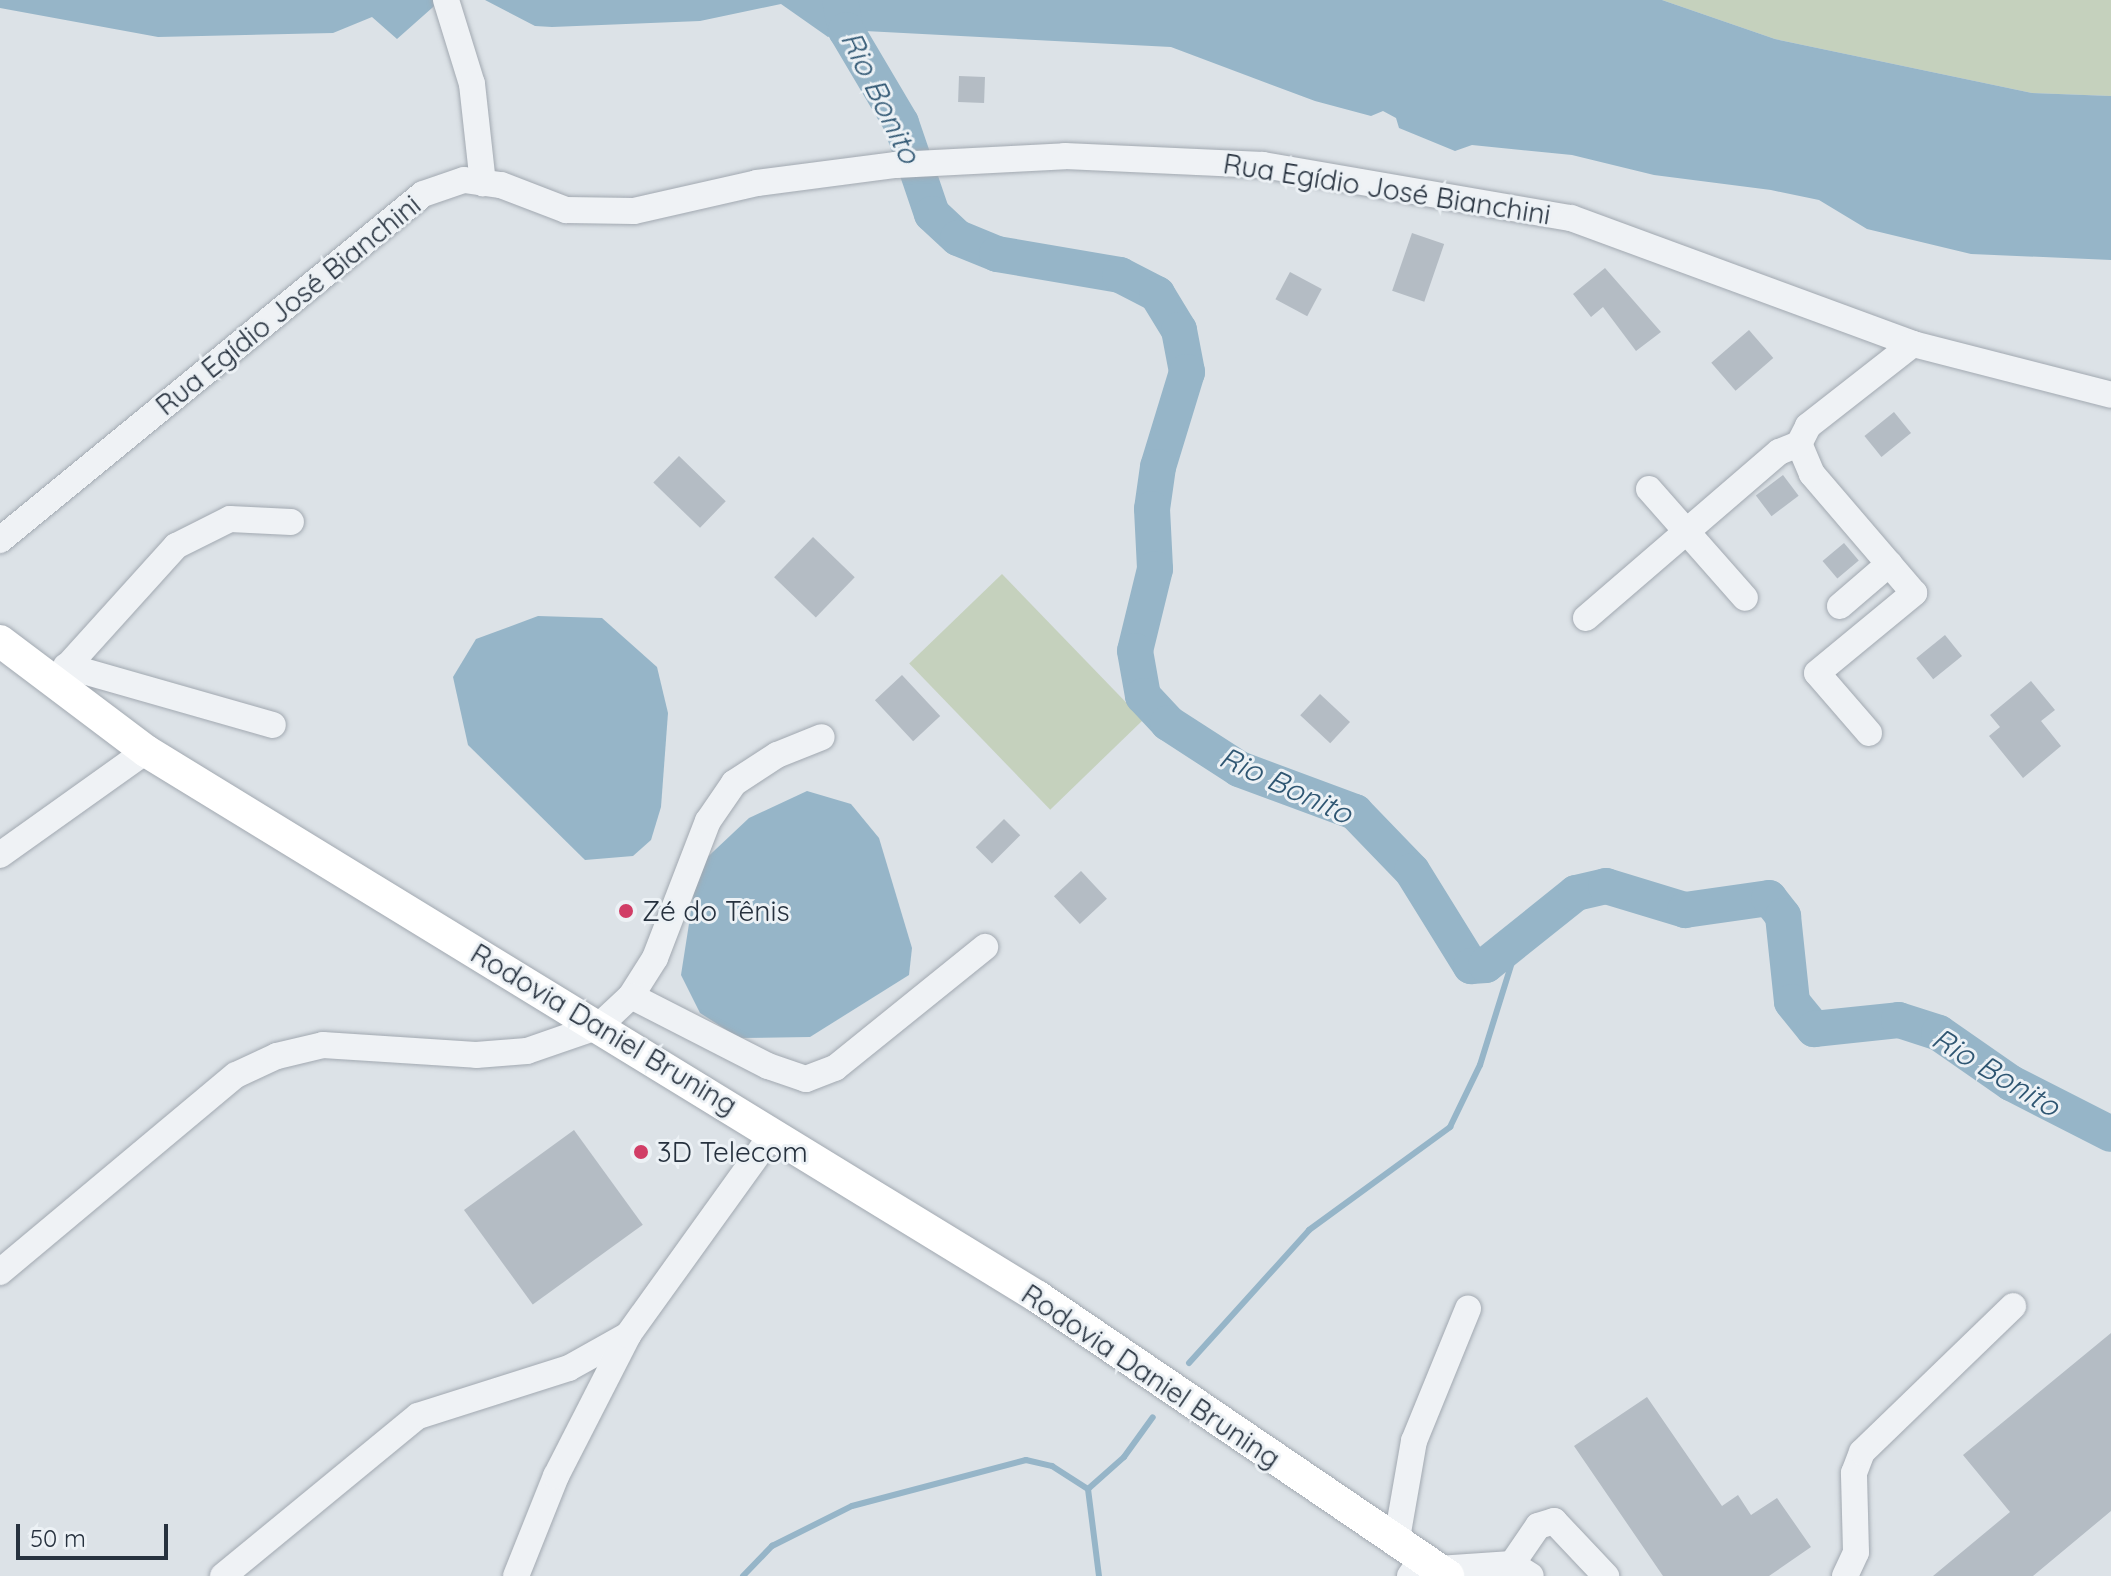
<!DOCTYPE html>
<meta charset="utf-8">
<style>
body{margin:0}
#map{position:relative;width:2111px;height:1576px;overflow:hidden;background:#dce2e7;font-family:Quicksand,sans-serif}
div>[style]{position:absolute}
.green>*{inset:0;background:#c5d1bd;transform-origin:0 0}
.water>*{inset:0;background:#96b5c8}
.stream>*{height:6px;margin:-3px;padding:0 3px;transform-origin:3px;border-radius:3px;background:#96b5c8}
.river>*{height:36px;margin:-18px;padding:0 18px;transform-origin:18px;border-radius:18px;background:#96b5c8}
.building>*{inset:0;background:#b4bcc4;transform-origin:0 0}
.roads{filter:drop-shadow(0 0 2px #a2a9b1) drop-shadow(0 0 2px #a2a9b1)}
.minor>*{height:26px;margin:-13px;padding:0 13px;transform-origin:13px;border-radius:13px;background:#eff2f5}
.major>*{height:32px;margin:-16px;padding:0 16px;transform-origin:16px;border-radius:16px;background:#fff}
.dots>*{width:22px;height:22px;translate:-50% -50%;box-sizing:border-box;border:4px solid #ecf1f5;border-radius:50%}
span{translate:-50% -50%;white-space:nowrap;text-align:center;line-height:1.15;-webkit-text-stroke:6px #ecf1f5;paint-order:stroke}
.street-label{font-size:28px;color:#26313e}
.poi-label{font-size:28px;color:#26313e}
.left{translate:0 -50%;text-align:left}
.water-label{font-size:30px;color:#2f5672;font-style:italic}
.scale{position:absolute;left:16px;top:1524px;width:152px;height:36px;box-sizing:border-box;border:4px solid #26313e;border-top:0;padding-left:10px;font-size:24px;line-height:28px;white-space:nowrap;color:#26313e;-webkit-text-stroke:6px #ecf1f5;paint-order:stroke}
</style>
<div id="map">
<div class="green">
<div style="clip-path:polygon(1662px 0,2111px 0,2111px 96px,2032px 93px,1775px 39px)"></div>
<div style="left:1002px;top:574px;width:203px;height:129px;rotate:46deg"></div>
</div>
<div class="water">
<div style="clip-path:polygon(0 0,441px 0,397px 39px,372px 17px,333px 33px,158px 37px,0 8px)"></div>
<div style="clip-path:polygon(485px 0,1662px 0,1775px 39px,2032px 93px,2111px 96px,2111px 260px,1971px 254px,1867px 229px,1819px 200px,1771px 190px,1654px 175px,1572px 155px,1472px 145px,1455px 151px,1399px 128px,1396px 118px,1383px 111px,1371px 116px,1315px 101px,1171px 47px,846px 30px,828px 37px,781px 4px,700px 21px,552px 27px,535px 26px)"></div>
<div style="clip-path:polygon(538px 616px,602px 618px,657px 667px,668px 713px,661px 807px,651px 840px,633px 856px,585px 860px,468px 745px,453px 677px,476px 639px)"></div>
<div style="clip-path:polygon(807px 791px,851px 804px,879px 838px,912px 948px,909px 975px,810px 1037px,739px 1038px,700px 1013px,681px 975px,698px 866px,749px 818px)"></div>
</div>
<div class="stream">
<div style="left:1189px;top:1363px;width:179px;rotate:-47.9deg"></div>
<div style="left:1309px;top:1230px;width:175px;rotate:-36.1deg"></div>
<div style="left:1450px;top:1127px;width:69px;rotate:-64.2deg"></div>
<div style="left:1480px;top:1065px;width:108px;rotate:-72.7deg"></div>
<div style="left:1512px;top:962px;width:17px;rotate:-107deg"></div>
<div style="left:1088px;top:1489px;width:48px;rotate:-41.6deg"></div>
<div style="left:1124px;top:1457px;width:49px;rotate:-54.1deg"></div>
<div style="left:1088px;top:1489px;width:88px;rotate:82.8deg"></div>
<div style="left:743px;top:1576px;width:42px;rotate:-46deg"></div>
<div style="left:772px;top:1546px;width:89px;rotate:-26.6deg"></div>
<div style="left:852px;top:1506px;width:180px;rotate:-14.8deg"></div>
<div style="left:1026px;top:1460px;width:27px;rotate:13deg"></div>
<div style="left:1052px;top:1466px;width:43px;rotate:32.6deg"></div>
</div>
<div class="river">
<div style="left:840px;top:0;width:31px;rotate:79deg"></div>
<div style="left:846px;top:30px;width:108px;rotate:59.4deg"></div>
<div style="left:901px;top:123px;width:96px;rotate:71.2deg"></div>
<div style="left:932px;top:214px;width:35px;rotate:43deg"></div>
<div style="left:958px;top:238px;width:42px;rotate:22.3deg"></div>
<div style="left:997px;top:254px;width:125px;rotate:9.7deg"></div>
<div style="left:1120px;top:275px;width:42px;rotate:27.2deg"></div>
<div style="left:1157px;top:294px;width:42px;rotate:58.6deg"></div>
<div style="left:1179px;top:330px;width:43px;rotate:79.2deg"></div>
<div style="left:1187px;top:372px;width:99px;rotate:107deg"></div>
<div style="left:1158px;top:467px;width:42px;rotate:98.1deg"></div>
<div style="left:1152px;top:509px;width:60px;rotate:87.1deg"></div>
<div style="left:1155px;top:569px;width:84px;rotate:103.7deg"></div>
<div style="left:1135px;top:651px;width:46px;rotate:79.9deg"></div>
<div style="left:1143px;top:696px;width:37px;rotate:47deg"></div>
<div style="left:1168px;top:723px;width:85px;rotate:32.9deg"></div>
<div style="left:1239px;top:769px;width:124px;rotate:20.3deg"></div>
<div style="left:1355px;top:812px;width:82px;rotate:46deg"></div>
<div style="left:1412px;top:871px;width:112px;rotate:58.2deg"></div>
<div style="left:1471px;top:966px;width:15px;rotate:-4deg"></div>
<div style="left:1486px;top:965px;width:115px;rotate:-38.7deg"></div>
<div style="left:1576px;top:893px;width:31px;rotate:-13deg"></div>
<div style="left:1606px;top:886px;width:83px;rotate:16.9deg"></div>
<div style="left:1685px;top:910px;width:85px;rotate:-8.1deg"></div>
<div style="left:1769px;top:898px;width:23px;rotate:52deg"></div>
<div style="left:1783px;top:916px;width:86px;rotate:84deg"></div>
<div style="left:1792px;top:1002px;width:35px;rotate:51deg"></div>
<div style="left:1814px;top:1029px;width:85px;rotate:-6deg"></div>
<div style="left:1899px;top:1020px;width:42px;rotate:18deg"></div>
<div style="left:1939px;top:1033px;width:88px;rotate:34.8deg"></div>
<div style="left:2011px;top:1083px;width:112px;rotate:27deg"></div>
</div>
<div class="building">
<div style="left:959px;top:76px;width:26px;height:26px;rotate:2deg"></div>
<div style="left:1412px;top:233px;width:34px;height:61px;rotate:19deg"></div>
<div style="clip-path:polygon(1605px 268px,1661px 332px,1636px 351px,1603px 307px,1591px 317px,1573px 294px)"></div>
<div style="left:1290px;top:272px;width:36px;height:31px;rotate:28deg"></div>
<div style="left:1749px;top:330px;width:37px;height:50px;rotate:49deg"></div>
<div style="left:1894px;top:412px;width:27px;height:38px;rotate:51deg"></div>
<div style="left:679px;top:456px;width:65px;height:37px;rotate:44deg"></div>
<div style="left:1783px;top:475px;width:26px;height:34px;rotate:53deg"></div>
<div style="left:813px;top:537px;width:58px;height:56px;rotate:44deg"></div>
<div style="left:1844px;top:543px;width:23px;height:28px;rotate:50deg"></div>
<div style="left:1945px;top:635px;width:27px;height:37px;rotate:51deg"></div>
<div style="left:902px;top:675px;width:56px;height:37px;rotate:47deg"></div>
<div style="clip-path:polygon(2031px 681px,2055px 710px,2041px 721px,2061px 746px,2023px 778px,1989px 736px,2000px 727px,1990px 715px)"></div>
<div style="left:1320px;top:694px;width:41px;height:29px;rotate:43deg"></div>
<div style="left:1004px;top:819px;width:23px;height:40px;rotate:45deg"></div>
<div style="left:1081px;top:871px;width:38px;height:37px;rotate:47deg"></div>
<div style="left:574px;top:1130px;width:117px;height:136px;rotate:54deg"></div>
<div style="clip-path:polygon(2111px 1333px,2111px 1511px,2033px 1576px,1933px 1576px,2010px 1512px,1963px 1455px)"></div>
<div style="clip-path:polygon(1647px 1397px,1722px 1506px,1738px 1495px,1751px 1515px,1777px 1498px,1811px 1547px,1769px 1576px,1663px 1576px,1574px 1446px)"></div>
</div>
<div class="roads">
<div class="minor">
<div style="left:446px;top:0;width:88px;rotate:72.8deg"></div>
<div style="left:472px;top:84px;width:100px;rotate:83.7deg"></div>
<div style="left:1649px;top:489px;width:145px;rotate:48.6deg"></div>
<div style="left:0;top:540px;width:546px;rotate:-39.28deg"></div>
<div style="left:423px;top:194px;width:43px;rotate:-18.9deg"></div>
<div style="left:464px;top:180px;width:37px;rotate:8deg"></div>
<div style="left:501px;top:185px;width:70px;rotate:21deg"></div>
<div style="left:566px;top:210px;width:68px;rotate:0.8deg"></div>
<div style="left:634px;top:211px;width:126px;rotate:-12.8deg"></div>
<div style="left:757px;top:183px;width:140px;rotate:-7.4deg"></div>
<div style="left:896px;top:165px;width:169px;rotate:-3deg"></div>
<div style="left:1065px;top:156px;width:198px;rotate:2.6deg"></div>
<div style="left:1263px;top:165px;width:313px;rotate:9.8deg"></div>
<div style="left:1571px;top:218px;width:364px;rotate:20.2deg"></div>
<div style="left:1913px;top:344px;width:204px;rotate:14.4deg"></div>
<div style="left:1840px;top:606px;width:65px;rotate:-40.6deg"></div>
<div style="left:1586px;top:618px;width:255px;rotate:-40.7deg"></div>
<div style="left:1779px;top:452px;width:22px;rotate:-22deg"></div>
<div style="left:66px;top:666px;width:215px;rotate:15.9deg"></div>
<div style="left:54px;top:681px;width:182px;rotate:-47.9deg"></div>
<div style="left:176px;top:546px;width:60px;rotate:-26.6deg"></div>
<div style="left:230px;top:519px;width:61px;rotate:2.8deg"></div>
<div style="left:1869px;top:733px;width:79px;rotate:-130.9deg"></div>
<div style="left:1817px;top:673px;width:126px;rotate:-39.5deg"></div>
<div style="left:1914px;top:593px;width:157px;rotate:-130.6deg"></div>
<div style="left:1812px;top:474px;width:33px;rotate:-113deg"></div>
<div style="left:1799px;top:444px;width:20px;rotate:-63deg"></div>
<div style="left:1808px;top:426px;width:133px;rotate:-38deg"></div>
<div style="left:0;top:855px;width:179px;rotate:-35.5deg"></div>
<div style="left:631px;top:996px;width:45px;rotate:-57.7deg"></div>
<div style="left:655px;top:958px;width:147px;rotate:-68.9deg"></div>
<div style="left:708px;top:821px;width:46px;rotate:-55.6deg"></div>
<div style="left:734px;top:783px;width:51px;rotate:-33.1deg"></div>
<div style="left:777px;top:755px;width:48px;rotate:-21.8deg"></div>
<div style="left:0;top:1272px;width:307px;rotate:-39.9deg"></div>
<div style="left:236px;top:1075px;width:45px;rotate:-24.9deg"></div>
<div style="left:277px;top:1056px;width:47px;rotate:-13.4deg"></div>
<div style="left:323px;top:1045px;width:153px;rotate:3.7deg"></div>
<div style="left:476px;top:1055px;width:51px;rotate:-4.5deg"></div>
<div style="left:527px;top:1051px;width:76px;rotate:-19.1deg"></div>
<div style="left:599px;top:1026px;width:44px;rotate:-43.2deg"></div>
<div style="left:631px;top:996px;width:154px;rotate:27.1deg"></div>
<div style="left:768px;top:1066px;width:40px;rotate:18.9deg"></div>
<div style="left:806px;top:1079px;width:31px;rotate:-21deg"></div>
<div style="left:835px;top:1068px;width:193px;rotate:-38.9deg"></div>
<div style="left:1396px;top:1544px;width:105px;rotate:-80.1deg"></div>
<div style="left:1414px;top:1441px;width:143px;rotate:-67.8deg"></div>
<div style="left:1512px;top:1564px;width:46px;rotate:-55.6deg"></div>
<div style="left:1538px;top:1526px;width:17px;rotate:-17deg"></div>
<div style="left:1554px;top:1521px;width:76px;rotate:46.6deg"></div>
<div style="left:1438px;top:1569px;width:74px;rotate:-3.9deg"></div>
<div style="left:1512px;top:1564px;width:22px;rotate:32deg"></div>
<div style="left:223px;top:1576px;width:252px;rotate:-39.4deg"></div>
<div style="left:418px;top:1416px;width:158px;rotate:-17.6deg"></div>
<div style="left:569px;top:1368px;width:68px;rotate:-29.2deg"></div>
<div style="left:516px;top:1576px;width:108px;rotate:-68.2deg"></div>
<div style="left:556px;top:1476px;width:158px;rotate:-62.9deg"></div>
<div style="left:628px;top:1335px;width:249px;rotate:-54.3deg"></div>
<div style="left:1410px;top:1576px;width:21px;rotate:-55deg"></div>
<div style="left:1845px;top:1576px;width:26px;rotate:-65deg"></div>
<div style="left:1856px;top:1552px;width:79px;rotate:-91.5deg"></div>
<div style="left:1854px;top:1473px;width:22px;rotate:-69deg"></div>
<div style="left:1862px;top:1452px;width:210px;rotate:-44deg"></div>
</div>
<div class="major">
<div style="left:0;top:641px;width:183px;rotate:37deg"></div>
<div style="left:146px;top:751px;width:1046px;rotate:31.47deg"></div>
<div style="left:1038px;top:1297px;width:496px;rotate:34.2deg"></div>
</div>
</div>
<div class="dots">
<div style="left:626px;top:911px;background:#d13d66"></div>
<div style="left:641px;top:1152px;background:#d13d66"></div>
</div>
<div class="street-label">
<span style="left:1387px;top:189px;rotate:9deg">Rua Egídio José Bianchini</span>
<span style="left:288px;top:305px;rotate:-39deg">Rua Egídio José Bianchini</span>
<span style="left:604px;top:1029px;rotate:31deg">Rodovia Daniel Bruning</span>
<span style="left:1151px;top:1376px;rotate:34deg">Rodovia Daniel Bruning</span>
</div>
<div class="poi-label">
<span class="left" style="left:642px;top:911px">Zé do Tênis</span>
<span class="left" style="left:657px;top:1152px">3D Telecom</span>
</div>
<div class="water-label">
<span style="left:881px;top:97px;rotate:64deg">Rio Bonito</span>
<span style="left:1286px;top:785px;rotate:25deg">Rio Bonito</span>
<span style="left:1996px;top:1072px;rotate:31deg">Rio Bonito</span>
</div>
<div class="scale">50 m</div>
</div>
